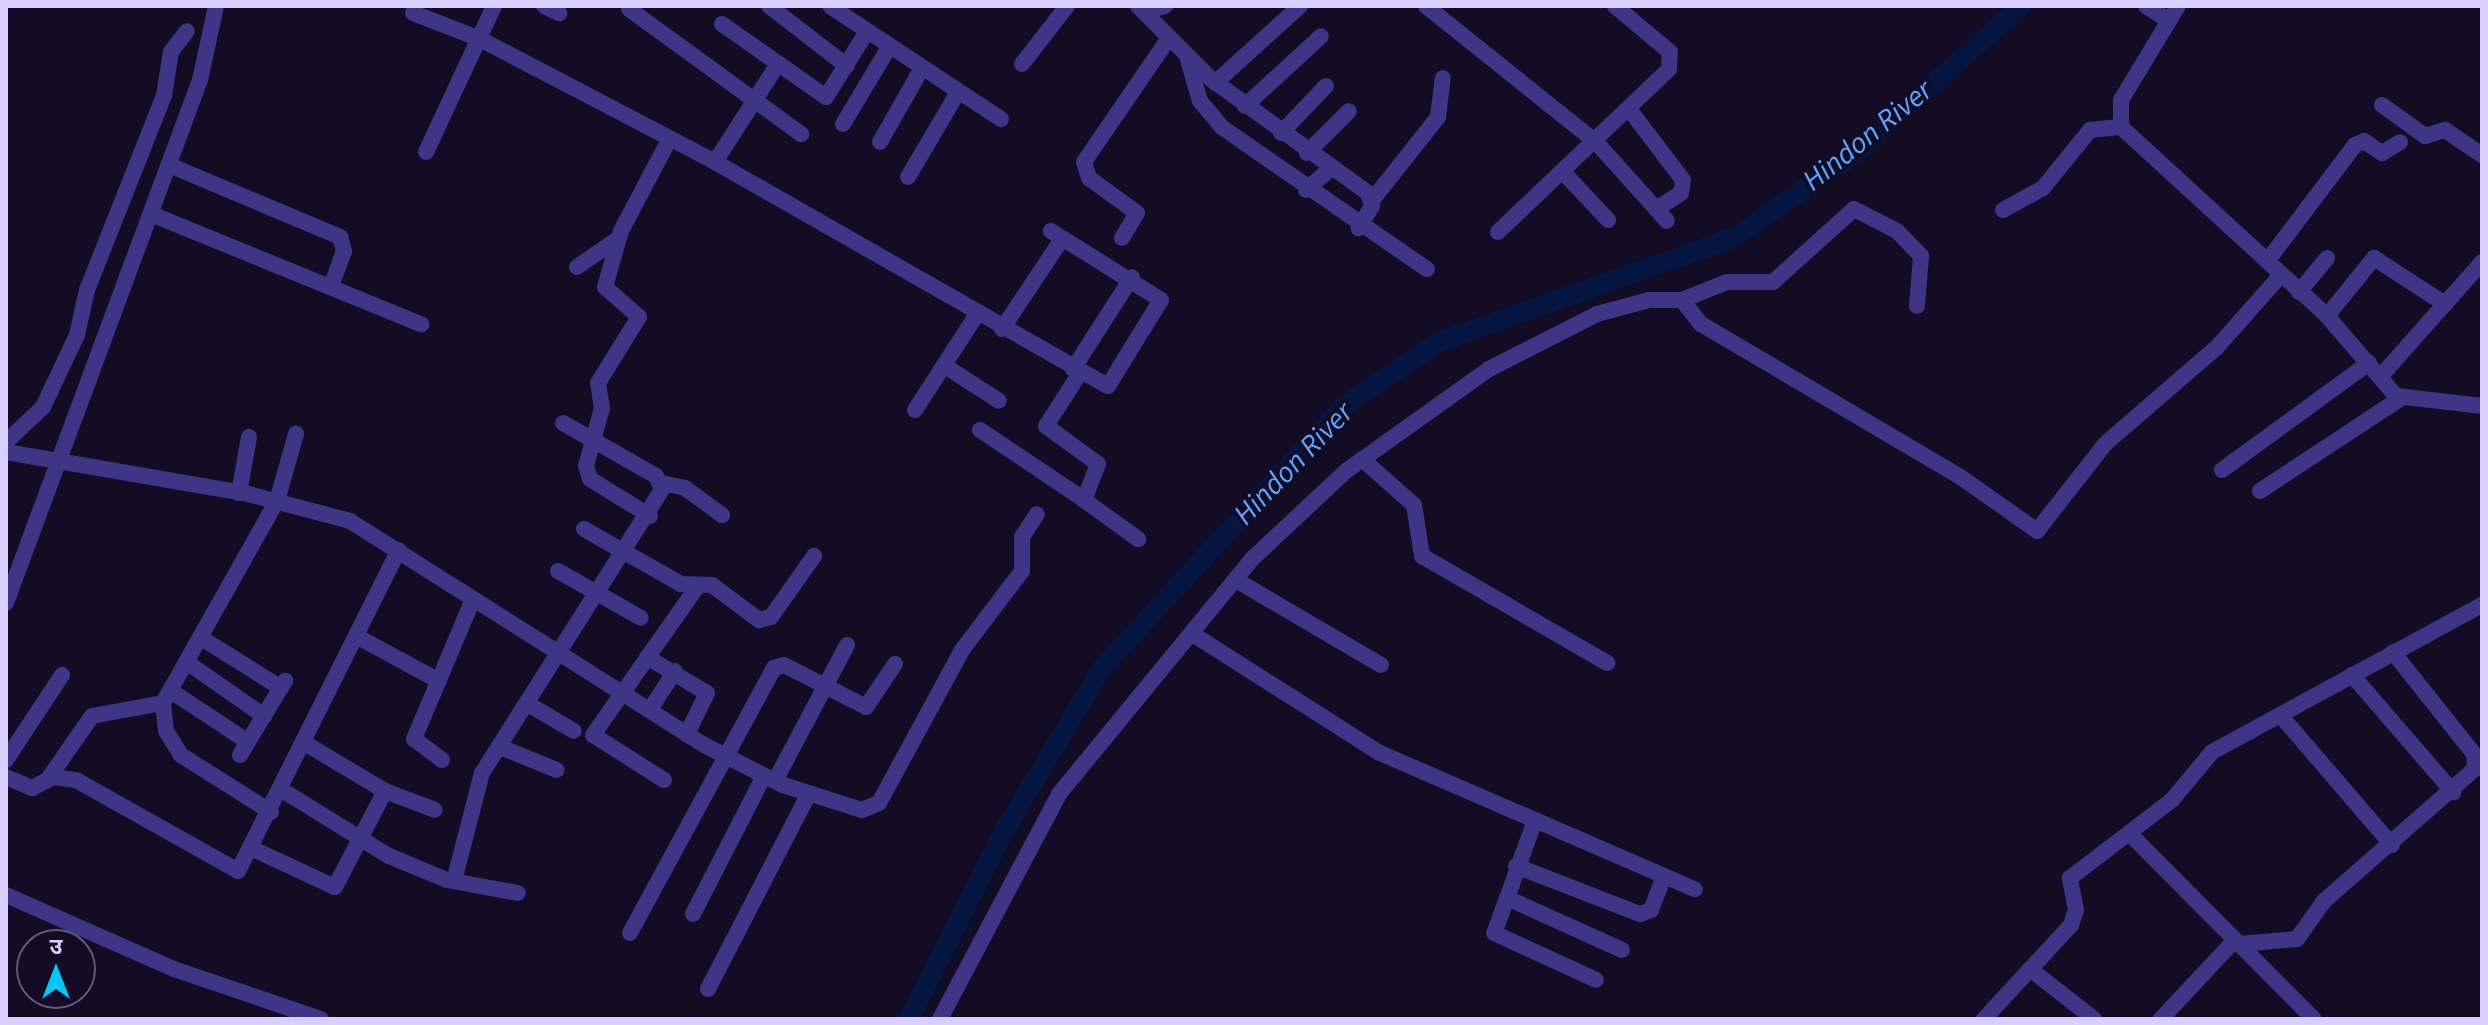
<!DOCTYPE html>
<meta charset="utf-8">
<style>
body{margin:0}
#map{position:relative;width:2488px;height:1025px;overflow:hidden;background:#130c24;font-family:"Source Sans 3","Noto Sans Devanagari",sans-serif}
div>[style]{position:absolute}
.river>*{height:20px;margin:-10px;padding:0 10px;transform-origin:10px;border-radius:10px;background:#061643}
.minor>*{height:16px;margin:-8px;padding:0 8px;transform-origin:8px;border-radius:8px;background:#3f3486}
span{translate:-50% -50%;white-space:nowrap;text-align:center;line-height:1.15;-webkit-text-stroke:8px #130c24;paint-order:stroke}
.water-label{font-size:30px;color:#5da4ff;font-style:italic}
.frame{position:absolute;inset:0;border:8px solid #d9cfff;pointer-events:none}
.north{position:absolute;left:16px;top:929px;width:80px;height:80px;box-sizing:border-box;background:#130c24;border:2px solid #625a7c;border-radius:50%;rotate:0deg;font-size:22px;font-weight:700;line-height:32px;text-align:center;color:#d9cfff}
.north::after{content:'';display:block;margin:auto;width:28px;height:36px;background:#00c8fa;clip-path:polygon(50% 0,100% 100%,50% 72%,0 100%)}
</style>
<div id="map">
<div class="river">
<div style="left:909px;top:1019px;width:211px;rotate:-63.2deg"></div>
<div style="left:1004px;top:831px;width:190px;rotate:-59deg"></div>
<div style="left:1102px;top:668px;width:358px;rotate:-47.3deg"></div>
<div style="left:1345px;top:405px;width:113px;rotate:-33.8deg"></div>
<div style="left:1439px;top:342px;width:314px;rotate:-19.5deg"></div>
<div style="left:1735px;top:237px;width:142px;rotate:-34.7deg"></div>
<div style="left:1852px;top:156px;width:226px;rotate:-41.6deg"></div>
</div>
<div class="minor">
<div style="left:544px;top:6px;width:17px;rotate:25deg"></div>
<div style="left:769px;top:6px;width:98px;rotate:37.6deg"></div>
<div style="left:830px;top:6px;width:205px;rotate:33.5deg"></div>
<div style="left:1138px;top:6px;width:103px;rotate:45deg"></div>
<div style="left:1211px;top:79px;width:194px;rotate:36deg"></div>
<div style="left:1368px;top:193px;width:14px;rotate:73deg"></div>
<div style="left:1372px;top:206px;width:26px;rotate:121deg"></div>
<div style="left:1426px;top:6px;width:218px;rotate:38.7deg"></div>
<div style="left:1596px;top:142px;width:106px;rotate:48.1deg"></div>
<div style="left:2146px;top:6px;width:27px;rotate:33deg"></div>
<div style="left:629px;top:9px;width:213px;rotate:36deg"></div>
<div style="left:1144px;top:12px;width:22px;rotate:-16deg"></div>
<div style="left:413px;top:13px;width:72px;rotate:21.2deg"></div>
<div style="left:480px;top:39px;width:265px;rotate:27.6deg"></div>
<div style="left:715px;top:162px;width:452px;rotate:29.7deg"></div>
<div style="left:1108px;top:386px;width:101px;rotate:-58.4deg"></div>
<div style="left:1161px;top:300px;width:130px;rotate:-147.9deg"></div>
<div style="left:722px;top:24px;width:127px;rotate:35.1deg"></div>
<div style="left:826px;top:97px;width:75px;rotate:-58deg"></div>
<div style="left:1188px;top:60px;width:43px;rotate:73.7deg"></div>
<div style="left:1200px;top:101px;width:35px;rotate:50deg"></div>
<div style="left:1223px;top:128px;width:248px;rotate:34.7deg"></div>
<div style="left:1022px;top:64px;width:73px;rotate:-52.2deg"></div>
<div style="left:1215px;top:83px;width:115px;rotate:-42.2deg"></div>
<div style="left:2382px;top:105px;width:53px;rotate:35.8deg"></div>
<div style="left:2425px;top:136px;width:21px;rotate:-17deg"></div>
<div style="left:2445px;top:130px;width:45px;rotate:34deg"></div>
<div style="left:1245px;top:106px;width:103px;rotate:-42.6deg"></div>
<div style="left:1629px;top:109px;width:89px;rotate:52.7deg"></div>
<div style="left:1683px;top:180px;width:13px;rotate:99deg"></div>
<div style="left:1681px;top:193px;width:30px;rotate:147deg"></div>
<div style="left:843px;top:124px;width:90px;rotate:-59.1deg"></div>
<div style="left:2121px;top:127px;width:27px;rotate:-90deg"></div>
<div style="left:2121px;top:100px;width:110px;rotate:-58.8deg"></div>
<div style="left:1281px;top:133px;width:65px;rotate:-46.2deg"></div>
<div style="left:880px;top:142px;width:85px;rotate:-60.4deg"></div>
<div style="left:426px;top:152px;width:161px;rotate:-65deg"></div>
<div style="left:1307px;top:153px;width:59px;rotate:-45deg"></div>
<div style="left:715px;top:162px;width:117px;rotate:-57.3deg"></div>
<div style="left:169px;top:165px;width:186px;rotate:22.8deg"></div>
<div style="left:340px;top:237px;width:15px;rotate:74deg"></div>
<div style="left:344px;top:251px;width:38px;rotate:110deg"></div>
<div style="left:1563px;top:172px;width:66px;rotate:46.8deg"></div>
<div style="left:908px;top:177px;width:99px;rotate:-59.5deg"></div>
<div style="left:1306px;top:190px;width:33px;rotate:-41deg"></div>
<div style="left:1373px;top:199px;width:105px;rotate:-51.6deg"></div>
<div style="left:1438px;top:117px;width:39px;rotate:-83deg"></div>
<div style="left:2003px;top:210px;width:46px;rotate:-28.8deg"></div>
<div style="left:2043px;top:188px;width:75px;rotate:-51deg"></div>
<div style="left:2090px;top:130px;width:31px;rotate:-6deg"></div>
<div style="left:2121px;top:127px;width:280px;rotate:42.5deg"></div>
<div style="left:2327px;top:316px;width:106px;rotate:49.2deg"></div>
<div style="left:2396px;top:396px;width:87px;rotate:6.6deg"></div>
<div style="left:151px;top:214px;width:292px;rotate:22.2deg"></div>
<div style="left:1498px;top:232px;width:236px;rotate:-43.6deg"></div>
<div style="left:1669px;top:69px;width:17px;rotate:-87deg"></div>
<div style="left:1670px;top:52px;width:72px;rotate:-140.1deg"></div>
<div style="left:1122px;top:238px;width:29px;rotate:-59deg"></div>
<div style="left:1137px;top:213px;width:59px;rotate:-143.9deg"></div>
<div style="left:1089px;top:178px;width:17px;rotate:-107deg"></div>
<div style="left:1084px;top:162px;width:150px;rotate:-55.6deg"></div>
<div style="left:2268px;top:260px;width:144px;rotate:-52.9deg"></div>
<div style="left:2355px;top:145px;width:10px;rotate:-24deg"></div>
<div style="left:2364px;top:141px;width:22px;rotate:34deg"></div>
<div style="left:2382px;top:153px;width:21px;rotate:-31deg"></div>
<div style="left:577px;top:267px;width:51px;rotate:-34.6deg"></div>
<div style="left:2299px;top:292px;width:44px;rotate:-50.5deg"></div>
<div style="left:1682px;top:300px;width:31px;rotate:52deg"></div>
<div style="left:1701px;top:324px;width:303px;rotate:30.5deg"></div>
<div style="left:1962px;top:478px;width:92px;rotate:35.2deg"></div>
<div style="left:2037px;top:531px;width:110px;rotate:-52deg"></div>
<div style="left:2105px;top:444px;width:148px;rotate:-40.9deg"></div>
<div style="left:2217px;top:347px;width:96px;rotate:-48.4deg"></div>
<div style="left:2327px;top:316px;width:75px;rotate:-51deg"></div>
<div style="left:2374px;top:258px;width:85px;rotate:32.9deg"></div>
<div style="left:1002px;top:329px;width:108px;rotate:-56.3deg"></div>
<div style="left:945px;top:366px;width:64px;rotate:32.9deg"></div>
<div style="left:1073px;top:369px;width:109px;rotate:-57.3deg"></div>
<div style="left:1080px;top:373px;width:63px;rotate:122.7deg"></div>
<div style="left:1046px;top:426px;width:64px;rotate:36.2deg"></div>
<div style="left:1098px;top:464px;width:39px;rotate:111deg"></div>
<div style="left:1084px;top:500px;width:67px;rotate:35.8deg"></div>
<div style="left:2380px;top:377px;width:154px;rotate:-48.4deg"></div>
<div style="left:915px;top:410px;width:114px;rotate:-57.1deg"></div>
<div style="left:980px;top:430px;width:124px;rotate:33.8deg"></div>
<div style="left:6px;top:442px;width:51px;rotate:-43.4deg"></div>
<div style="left:43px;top:407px;width:80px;rotate:-64.7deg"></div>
<div style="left:77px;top:335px;width:46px;rotate:-77.5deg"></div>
<div style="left:87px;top:290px;width:209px;rotate:-68.4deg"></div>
<div style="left:164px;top:96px;width:45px;rotate:-81deg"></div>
<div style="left:171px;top:52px;width:26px;rotate:-53deg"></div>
<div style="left:6px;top:452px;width:246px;rotate:9.8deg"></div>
<div style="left:248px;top:494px;width:106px;rotate:14.8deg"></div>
<div style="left:350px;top:521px;width:419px;rotate:32.3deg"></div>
<div style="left:704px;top:745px;width:89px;rotate:26.9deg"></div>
<div style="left:783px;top:785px;width:83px;rotate:17.6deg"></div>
<div style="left:862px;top:810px;width:18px;rotate:-22deg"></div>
<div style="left:879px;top:803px;width:174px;rotate:-61.5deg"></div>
<div style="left:962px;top:650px;width:99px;rotate:-52.8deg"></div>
<div style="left:1022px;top:571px;width:34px;rotate:-90deg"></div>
<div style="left:1022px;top:537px;width:27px;rotate:-57deg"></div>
<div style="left:1362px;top:459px;width:69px;rotate:41.5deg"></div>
<div style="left:1414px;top:505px;width:52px;rotate:81.1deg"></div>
<div style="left:1422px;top:556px;width:214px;rotate:30deg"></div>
<div style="left:2222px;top:470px;width:182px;rotate:-36.1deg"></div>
<div style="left:662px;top:483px;width:24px;rotate:12deg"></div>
<div style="left:685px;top:488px;width:46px;rotate:36.1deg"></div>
<div style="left:2260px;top:491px;width:169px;rotate:-33.4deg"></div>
<div style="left:239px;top:493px;width:57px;rotate:-79.9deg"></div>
<div style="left:650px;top:516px;width:70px;rotate:-148.3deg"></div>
<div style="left:590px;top:479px;width:14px;rotate:-107deg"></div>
<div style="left:586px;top:466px;width:60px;rotate:-74.6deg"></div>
<div style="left:602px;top:408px;width:25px;rotate:-99deg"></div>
<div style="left:598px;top:383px;width:78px;rotate:-58.2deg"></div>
<div style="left:639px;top:317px;width:45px;rotate:-138.6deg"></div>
<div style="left:605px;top:287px;width:58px;rotate:-74.1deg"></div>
<div style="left:621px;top:231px;width:101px;rotate:-62.2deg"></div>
<div style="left:584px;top:529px;width:112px;rotate:29.6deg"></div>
<div style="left:681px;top:584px;width:31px;rotate:2deg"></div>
<div style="left:712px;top:585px;width:59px;rotate:36.7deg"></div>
<div style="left:759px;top:620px;width:12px;rotate:-14deg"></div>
<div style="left:771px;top:617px;width:75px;rotate:-54.8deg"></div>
<div style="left:558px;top:571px;width:95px;rotate:29.5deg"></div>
<div style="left:1236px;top:580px;width:168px;rotate:30.4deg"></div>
<div style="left:6px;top:603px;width:558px;rotate:-69.65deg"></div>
<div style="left:200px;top:80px;width:76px;rotate:-77.8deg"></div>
<div style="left:1194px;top:635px;width:220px;rotate:32.4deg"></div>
<div style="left:1380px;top:753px;width:343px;rotate:23.4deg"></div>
<div style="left:358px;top:637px;width:92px;rotate:28.5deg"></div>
<div style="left:203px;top:639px;width:92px;rotate:32.1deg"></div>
<div style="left:647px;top:657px;width:70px;rotate:31deg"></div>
<div style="left:707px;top:693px;width:46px;rotate:116deg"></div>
<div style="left:188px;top:663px;width:93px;rotate:34.9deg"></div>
<div style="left:2352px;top:675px;width:155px;rotate:49.2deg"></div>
<div style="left:171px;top:691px;width:92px;rotate:33.5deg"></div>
<div style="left:528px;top:704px;width:53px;rotate:30.4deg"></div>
<div style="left:651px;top:708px;width:44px;rotate:-57deg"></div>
<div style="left:2281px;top:716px;width:170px;rotate:49.3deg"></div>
<div style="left:308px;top:745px;width:90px;rotate:30.9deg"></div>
<div style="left:385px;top:791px;width:53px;rotate:20.8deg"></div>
<div style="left:500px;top:747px;width:61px;rotate:22deg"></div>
<div style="left:240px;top:755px;width:87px;rotate:-58.7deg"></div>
<div style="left:6px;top:760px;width:102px;rotate:-56.6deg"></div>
<div style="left:442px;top:760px;width:35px;rotate:-143deg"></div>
<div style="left:414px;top:739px;width:152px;rotate:-67.1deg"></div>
<div style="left:6px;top:777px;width:28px;rotate:23deg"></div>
<div style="left:32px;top:788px;width:25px;rotate:-27deg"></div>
<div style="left:54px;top:777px;width:22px;rotate:8deg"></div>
<div style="left:76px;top:780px;width:186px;rotate:29.3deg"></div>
<div style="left:238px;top:871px;width:359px;rotate:-63.4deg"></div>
<div style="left:48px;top:779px;width:77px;rotate:-55.1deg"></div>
<div style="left:92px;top:716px;width:72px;rotate:-10.4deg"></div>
<div style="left:664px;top:780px;width:84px;rotate:-147.6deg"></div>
<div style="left:593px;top:735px;width:181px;rotate:-54.9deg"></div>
<div style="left:775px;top:781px;width:154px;rotate:-62.1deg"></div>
<div style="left:282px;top:790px;width:126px;rotate:31.7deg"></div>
<div style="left:389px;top:856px;width:63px;rotate:22.5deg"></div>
<div style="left:447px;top:880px;width:72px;rotate:10.4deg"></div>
<div style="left:271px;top:812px;width:107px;rotate:-147.7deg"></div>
<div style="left:181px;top:755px;width:28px;rotate:-122deg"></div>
<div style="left:166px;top:731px;width:28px;rotate:-96deg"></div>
<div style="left:163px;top:703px;width:232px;rotate:-60.6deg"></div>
<div style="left:277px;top:501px;width:70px;rotate:-74.2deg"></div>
<div style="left:1535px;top:820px;width:83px;rotate:109.7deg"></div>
<div style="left:1507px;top:898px;width:126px;rotate:24.3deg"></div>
<div style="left:2129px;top:833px;width:262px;rotate:45.2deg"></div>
<div style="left:253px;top:849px;width:90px;rotate:24.9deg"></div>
<div style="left:335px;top:887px;width:108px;rotate:-62.5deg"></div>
<div style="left:1516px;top:866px;width:133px;rotate:21.2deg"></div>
<div style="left:1640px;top:914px;width:12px;rotate:-20deg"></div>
<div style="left:1651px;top:910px;width:36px;rotate:-69deg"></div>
<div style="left:454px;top:881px;width:112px;rotate:-75.5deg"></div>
<div style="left:482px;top:773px;width:336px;rotate:-57.6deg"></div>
<div style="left:662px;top:489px;width:14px;rotate:-115deg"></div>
<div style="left:656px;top:476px;width:107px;rotate:-150.3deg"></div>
<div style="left:6px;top:895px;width:184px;rotate:23.8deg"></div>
<div style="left:174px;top:969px;width:155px;rotate:18.8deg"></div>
<div style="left:1507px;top:898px;width:37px;rotate:110deg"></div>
<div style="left:1494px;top:933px;width:112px;rotate:24.7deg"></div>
<div style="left:693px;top:914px;width:155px;rotate:-62.8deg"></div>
<div style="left:630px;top:933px;width:302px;rotate:-61.5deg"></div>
<div style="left:774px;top:668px;width:10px;rotate:-17deg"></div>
<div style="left:784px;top:665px;width:92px;rotate:27.1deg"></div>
<div style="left:866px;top:707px;width:52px;rotate:-56deg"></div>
<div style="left:2239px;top:944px;width:58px;rotate:-4.9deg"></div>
<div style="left:2297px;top:939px;width:47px;rotate:-54.6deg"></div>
<div style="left:2324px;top:901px;width:201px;rotate:-41.2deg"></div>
<div style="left:2475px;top:769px;width:15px;rotate:-94deg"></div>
<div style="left:2474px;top:754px;width:130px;rotate:-128.5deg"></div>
<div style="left:2030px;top:969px;width:81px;rotate:38deg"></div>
<div style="left:708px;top:989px;width:220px;rotate:-62.7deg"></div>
<div style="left:940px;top:1019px;width:255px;rotate:-62.1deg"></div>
<div style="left:1059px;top:794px;width:306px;rotate:-50.6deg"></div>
<div style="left:1253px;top:558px;width:127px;rotate:-43.1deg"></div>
<div style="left:1346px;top:471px;width:176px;rotate:-35.5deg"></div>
<div style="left:1489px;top:369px;width:121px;rotate:-27deg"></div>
<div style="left:1597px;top:314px;width:54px;rotate:-15.1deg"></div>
<div style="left:1649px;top:300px;width:33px"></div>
<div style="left:1682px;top:300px;width:48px;rotate:-21.8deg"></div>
<div style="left:1727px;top:282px;width:46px"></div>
<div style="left:1773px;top:282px;width:109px;rotate:-42deg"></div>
<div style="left:1854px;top:209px;width:48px;rotate:27.1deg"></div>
<div style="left:1897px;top:231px;width:35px;rotate:46deg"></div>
<div style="left:1921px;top:256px;width:50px;rotate:94.6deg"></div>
<div style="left:1984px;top:1019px;width:128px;rotate:-47.2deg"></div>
<div style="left:2071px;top:925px;width:16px;rotate:-72deg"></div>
<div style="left:2076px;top:910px;width:33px;rotate:-101deg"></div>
<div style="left:2070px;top:878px;width:128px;rotate:-37.4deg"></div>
<div style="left:2172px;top:800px;width:62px;rotate:-50.2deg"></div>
<div style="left:2212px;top:752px;width:307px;rotate:-28.6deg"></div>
<div style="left:2161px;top:1019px;width:108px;rotate:-46.9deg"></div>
</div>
<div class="water-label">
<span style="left:1868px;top:136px;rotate:-39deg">Hindon River</span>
<span style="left:1294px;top:464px;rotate:-46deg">Hindon River</span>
</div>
<div class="frame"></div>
<div class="north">उ</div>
</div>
